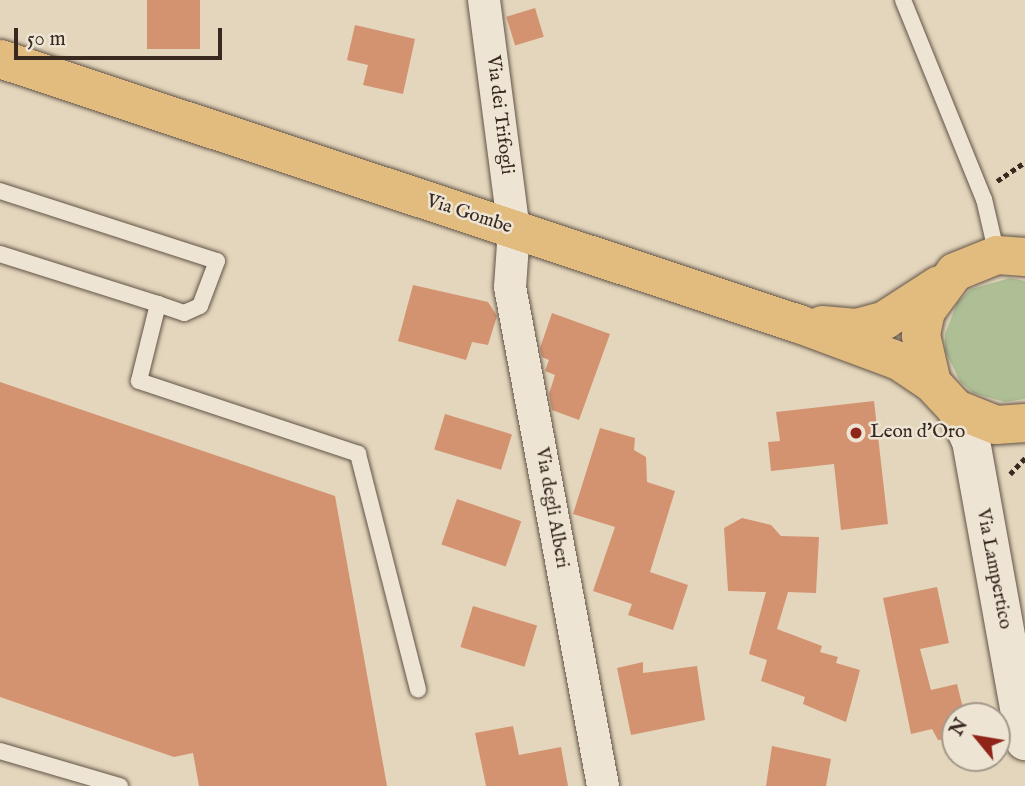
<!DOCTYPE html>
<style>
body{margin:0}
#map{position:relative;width:1025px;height:786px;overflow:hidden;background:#e4d6bc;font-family:"IM FELL English",serif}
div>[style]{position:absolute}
.green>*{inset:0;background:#aebf96}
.building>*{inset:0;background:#d39371;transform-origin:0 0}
.path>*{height:4.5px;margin-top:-2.25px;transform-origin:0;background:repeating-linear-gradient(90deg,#372820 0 5px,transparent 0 8.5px)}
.roads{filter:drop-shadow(0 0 2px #625447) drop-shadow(0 0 2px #625447)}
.lane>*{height:16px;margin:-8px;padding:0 8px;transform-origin:8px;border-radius:8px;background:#ede4d3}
.street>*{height:32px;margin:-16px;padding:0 16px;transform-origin:16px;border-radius:16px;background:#ede4d3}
.secondary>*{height:38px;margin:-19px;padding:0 19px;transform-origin:19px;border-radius:19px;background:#ede4d3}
.primary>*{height:38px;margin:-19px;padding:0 19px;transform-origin:19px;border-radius:19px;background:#e2bb7e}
.dots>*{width:19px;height:19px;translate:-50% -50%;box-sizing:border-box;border:4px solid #ede4d3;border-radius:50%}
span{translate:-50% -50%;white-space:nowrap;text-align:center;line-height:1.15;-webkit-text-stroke:5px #ede4d3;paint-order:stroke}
.street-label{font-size:19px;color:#372820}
.poi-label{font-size:19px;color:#372820}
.left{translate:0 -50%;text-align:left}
.north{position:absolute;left:941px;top:702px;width:70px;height:70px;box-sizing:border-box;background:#ede4d3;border:2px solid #a4998b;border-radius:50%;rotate:300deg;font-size:19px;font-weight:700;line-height:28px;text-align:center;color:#372820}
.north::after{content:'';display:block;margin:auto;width:24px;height:32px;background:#8f2418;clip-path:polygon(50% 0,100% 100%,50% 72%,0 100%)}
.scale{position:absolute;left:14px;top:28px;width:208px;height:32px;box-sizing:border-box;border:4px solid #372820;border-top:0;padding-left:9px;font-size:21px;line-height:24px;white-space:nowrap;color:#372820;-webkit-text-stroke:5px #ede4d3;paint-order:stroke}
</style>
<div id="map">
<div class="green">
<div style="clip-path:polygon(1010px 278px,1025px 281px,1025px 399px,1005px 402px,973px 393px,960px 381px,945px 351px,945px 334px,957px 303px,971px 289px)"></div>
</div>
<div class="building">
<div style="left:147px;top:0;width:53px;height:49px"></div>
<div style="left:535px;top:8px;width:30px;height:30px;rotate:73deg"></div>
<div style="clip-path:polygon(355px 25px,415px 39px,403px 94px,363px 85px,368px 65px,347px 60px)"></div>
<div style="clip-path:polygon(413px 285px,488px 302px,497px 316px,488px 345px,472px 342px,466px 360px,398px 341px)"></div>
<div style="clip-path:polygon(552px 313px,610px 334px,579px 420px,552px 410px,549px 394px,555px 375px,545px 371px,549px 360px,542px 357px,540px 348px)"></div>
<div style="clip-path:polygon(0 382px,335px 496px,387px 786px,199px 786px,193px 753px,174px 757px,0 697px)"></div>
<div style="clip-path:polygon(874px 401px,888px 524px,841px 530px,834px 464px,771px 471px,768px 442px,780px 441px,776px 412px)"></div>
<div style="left:445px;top:414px;width:70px;height:37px;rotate:17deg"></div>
<div style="clip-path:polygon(600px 428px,635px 438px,634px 450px,646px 457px,647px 482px,675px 491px,650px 572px,688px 585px,673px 630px,628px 615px,632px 604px,593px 591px,615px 527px,573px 514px)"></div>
<div style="left:457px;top:499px;width:68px;height:48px;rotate:19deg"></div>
<div style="clip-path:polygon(742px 518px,771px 525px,781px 536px,819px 537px,816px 593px,788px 592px,777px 629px,822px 646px,820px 652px,838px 657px,836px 663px,860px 670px,846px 722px,803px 704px,805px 697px,761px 681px,767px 660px,749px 654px,766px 592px,728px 591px,724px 528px)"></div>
<div style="clip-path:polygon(937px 587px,949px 643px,920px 649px,931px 690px,957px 684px,965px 716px,955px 716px,955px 738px,938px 740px,932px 729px,911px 734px,883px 598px)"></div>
<div style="left:473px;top:606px;width:67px;height:43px;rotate:17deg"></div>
<div style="clip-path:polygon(643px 662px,643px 673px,697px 666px,705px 720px,631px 735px,617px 668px)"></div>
<div style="clip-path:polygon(513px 726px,519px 755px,561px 747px,568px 786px,486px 786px,475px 733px)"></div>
<div style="clip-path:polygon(772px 746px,831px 759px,826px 786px,766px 786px)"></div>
</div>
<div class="path">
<div style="left:997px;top:181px;width:34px;rotate:-34deg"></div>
<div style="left:1010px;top:474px;width:22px;rotate:-47deg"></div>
</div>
<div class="roads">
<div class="lane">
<div style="left:903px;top:0;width:215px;rotate:67.9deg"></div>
<div style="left:984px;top:199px;width:57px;rotate:76.9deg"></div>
<div style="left:0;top:191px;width:228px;rotate:17.9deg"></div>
<div style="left:217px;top:261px;width:48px;rotate:110.7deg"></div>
<div style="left:200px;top:306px;width:17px;rotate:156deg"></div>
<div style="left:184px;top:313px;width:28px;rotate:-161deg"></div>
<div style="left:0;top:254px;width:166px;rotate:17.6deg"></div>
<div style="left:158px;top:304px;width:79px;rotate:103.9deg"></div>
<div style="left:139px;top:381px;width:231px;rotate:18.4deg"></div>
<div style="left:358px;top:454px;width:243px;rotate:75.7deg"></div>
<div style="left:0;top:751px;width:125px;rotate:16.3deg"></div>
</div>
<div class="street">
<div style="left:484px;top:0;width:232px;rotate:82.6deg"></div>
<div style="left:514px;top:230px;width:57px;rotate:94deg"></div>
<div style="left:510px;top:287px;width:508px;rotate:79.44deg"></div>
</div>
<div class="secondary">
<div style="left:956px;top:409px;width:35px;rotate:65deg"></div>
<div style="left:971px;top:441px;width:305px;rotate:79.8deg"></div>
</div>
<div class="primary">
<div style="left:0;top:59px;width:842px;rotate:18.35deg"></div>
<div style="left:799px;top:324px;width:107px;rotate:20.3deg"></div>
<div style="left:899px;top:361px;width:40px;rotate:34deg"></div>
<div style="left:1025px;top:257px;width:28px;rotate:-176deg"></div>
<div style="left:997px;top:255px;width:45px;rotate:158deg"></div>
<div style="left:955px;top:272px;width:49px;rotate:126.6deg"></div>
<div style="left:926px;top:311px;width:25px;rotate:102deg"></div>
<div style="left:921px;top:335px;width:49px;rotate:77.1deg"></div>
<div style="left:932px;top:383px;width:35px;rotate:47deg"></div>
<div style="left:956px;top:409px;width:43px;rotate:21.8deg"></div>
<div style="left:996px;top:425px;width:29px;rotate:-4deg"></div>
<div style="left:822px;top:325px;width:34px;rotate:5deg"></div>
<div style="left:856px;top:328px;width:30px;rotate:-15deg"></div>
<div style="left:885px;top:320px;width:64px;rotate:-32.9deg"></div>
</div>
</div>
<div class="dots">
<div style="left:856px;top:433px;background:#8f2418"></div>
</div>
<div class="street-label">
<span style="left:499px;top:115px;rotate:83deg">Via dei Trifogli</span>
<span style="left:469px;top:215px;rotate:18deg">Via Gombe</span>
<span style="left:551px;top:508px;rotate:80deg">Via degli Alberi</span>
<span style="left:993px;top:569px;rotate:79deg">Via Lampertico</span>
</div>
<div class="poi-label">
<span class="left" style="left:870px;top:433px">Leon d'Oro</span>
</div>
<div class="north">N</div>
<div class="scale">50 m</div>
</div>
